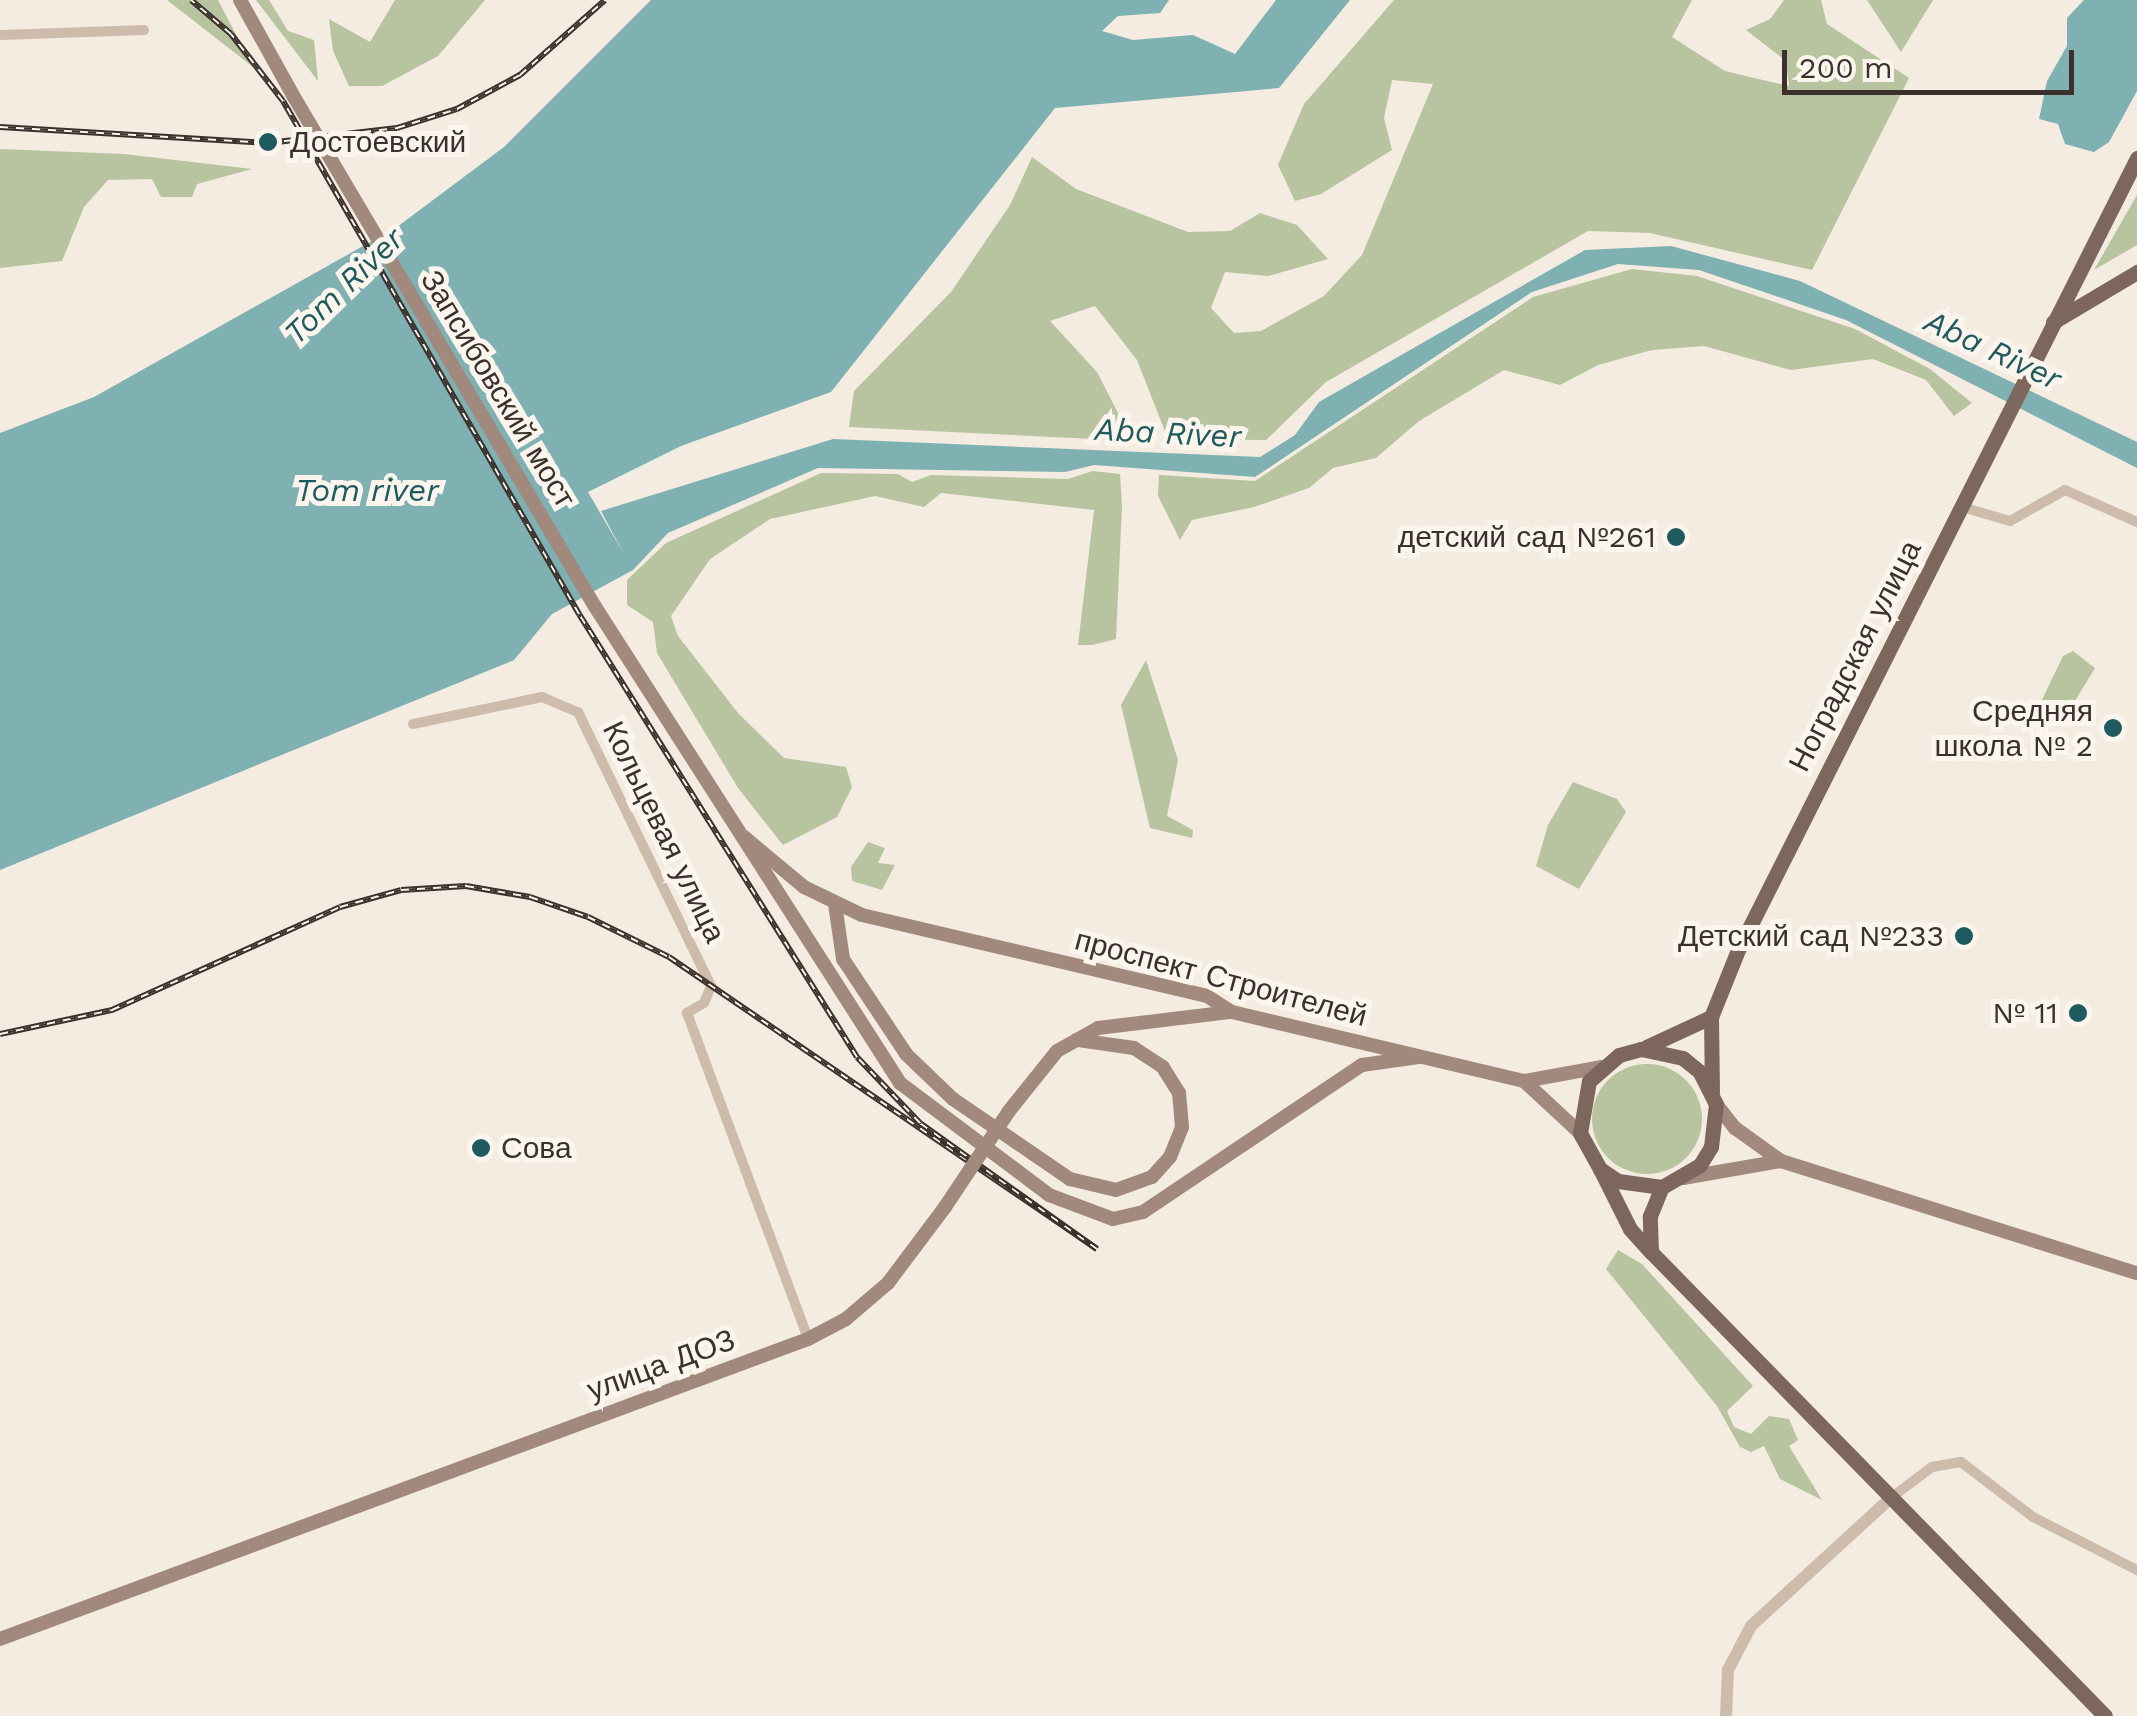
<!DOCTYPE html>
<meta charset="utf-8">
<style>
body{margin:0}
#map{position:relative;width:2137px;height:1716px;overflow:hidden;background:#f4ebe1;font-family:"Work Sans",sans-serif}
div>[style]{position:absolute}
.green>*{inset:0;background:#b8c4a0}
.round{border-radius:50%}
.water>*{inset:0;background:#7fb0b2}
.minor>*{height:10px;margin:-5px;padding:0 5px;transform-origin:5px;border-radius:5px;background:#cdbbac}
.tertiary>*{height:12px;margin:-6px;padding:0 6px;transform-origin:6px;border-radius:6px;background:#cdbbac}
.secondary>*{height:14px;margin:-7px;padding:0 7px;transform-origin:7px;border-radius:7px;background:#a18a7d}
.primary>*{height:15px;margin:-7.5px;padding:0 7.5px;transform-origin:7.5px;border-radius:7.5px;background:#7d675c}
.rail>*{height:6px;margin-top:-3px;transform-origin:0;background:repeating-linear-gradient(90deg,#fbf5ee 0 8px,#3b302b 0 16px);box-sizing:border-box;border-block:2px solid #3b302b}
.secondary-bridge>*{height:14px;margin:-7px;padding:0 7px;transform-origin:7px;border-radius:7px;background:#a18a7d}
.dots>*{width:28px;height:28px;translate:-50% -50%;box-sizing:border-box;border:5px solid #fbf5ee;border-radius:50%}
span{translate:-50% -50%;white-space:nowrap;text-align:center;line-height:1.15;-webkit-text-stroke:10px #fbf5ee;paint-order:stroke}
.poi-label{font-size:30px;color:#3b302b}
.left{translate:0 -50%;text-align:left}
.right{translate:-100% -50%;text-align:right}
.street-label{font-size:30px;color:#3b302b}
.water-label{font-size:32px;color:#1f5a5e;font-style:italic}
.scale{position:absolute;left:1782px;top:50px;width:292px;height:45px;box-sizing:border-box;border:5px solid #3b302b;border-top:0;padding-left:12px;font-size:30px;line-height:35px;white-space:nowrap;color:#3b302b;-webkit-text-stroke:8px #fbf5ee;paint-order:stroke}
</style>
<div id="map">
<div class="green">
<div style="clip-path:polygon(167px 0,218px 0,253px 67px)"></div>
<div style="clip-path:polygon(256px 0,269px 0,288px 31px,314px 40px,318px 81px)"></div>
<div style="clip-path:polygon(395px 0,485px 0,438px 56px,382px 86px,349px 86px,333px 51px,329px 19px,370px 42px)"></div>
<div style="clip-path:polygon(1394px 0,1692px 0,1672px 37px,1725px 71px,1789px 86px,1786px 61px,1746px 30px,1770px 19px,1784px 0,1821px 0,1827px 24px,1909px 78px,1812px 270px,1650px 233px,1588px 231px,1326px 382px,1266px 440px,1168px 439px,1137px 360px,1095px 306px,1050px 321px,1097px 372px,1118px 413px,1114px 440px,849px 427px,854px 391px,951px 292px,1010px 205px,1032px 157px,1076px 189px,1188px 232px,1230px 231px,1260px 213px,1297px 225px,1328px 259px,1268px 276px,1225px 272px,1211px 308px,1234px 333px,1261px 331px,1324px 296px,1362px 255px,1433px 84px,1392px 80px,1384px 118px,1392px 150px,1321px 194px,1295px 201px,1278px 165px,1304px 104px)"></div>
<div style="clip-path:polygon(1867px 0,1933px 0,1901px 52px)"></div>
<div style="clip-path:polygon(0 149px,124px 154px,252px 169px,197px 184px,192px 197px,161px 197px,152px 179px,108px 180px,84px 207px,62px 261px,0 268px)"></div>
<div style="clip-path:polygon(2137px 195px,2137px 245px,2094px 270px)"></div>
<div style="clip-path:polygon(1632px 269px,1697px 276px,1855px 329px,1930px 369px,1972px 403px,1954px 416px,1926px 380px,1873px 359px,1791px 370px,1704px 346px,1652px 350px,1598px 365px,1560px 385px,1504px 370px,1419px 421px,1376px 458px,1333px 468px,1309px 488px,1254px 507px,1192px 520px,1180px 540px,1158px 496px,1159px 475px,1255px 481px,1533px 297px)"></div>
<div style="clip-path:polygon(1093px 471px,1120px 474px,1122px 506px,1116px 639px,1092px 645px,1078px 645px,1094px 510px,941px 493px,924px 507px,875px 496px,770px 519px,710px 559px,671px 616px,678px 636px,738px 713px,784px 758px,846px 767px,852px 787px,837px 817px,783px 845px,738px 788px,657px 653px,653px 622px,627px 605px,627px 580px,666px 543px,821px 473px,898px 474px,912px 482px,931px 475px,1068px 479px)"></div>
<div style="clip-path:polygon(2073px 651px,2095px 668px,2061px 724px,2039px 706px,2063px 656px)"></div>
<div style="clip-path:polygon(1146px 660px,1178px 760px,1167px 816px,1193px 830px,1192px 838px,1150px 828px,1121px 705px)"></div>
<div style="clip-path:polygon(1573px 782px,1617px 799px,1626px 812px,1579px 889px,1536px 866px,1548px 825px)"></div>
<div style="clip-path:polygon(868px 842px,885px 848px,878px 863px,895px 865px,882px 890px,852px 881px,851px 867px)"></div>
<div class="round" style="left:1592px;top:1064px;width:110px;height:110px"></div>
<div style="clip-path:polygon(1618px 1250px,1642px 1264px,1753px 1386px,1727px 1411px,1734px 1427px,1751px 1434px,1769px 1416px,1789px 1419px,1798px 1440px,1789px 1446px,1822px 1500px,1780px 1479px,1764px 1446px,1751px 1452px,1740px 1447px,1717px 1406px,1606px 1269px)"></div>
</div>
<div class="water">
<div style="clip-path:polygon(651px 0,1169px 0,1160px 13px,1118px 16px,1102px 31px,1133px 40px,1193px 35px,1235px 54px,1276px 0,1350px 0,1279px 88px,1055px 108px,831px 392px,681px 446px,588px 492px,624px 554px,601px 511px,833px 439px,1260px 457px,1295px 435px,1319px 402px,1585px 250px,1671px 246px,1800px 281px,2137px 442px,2137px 468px,1846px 320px,1699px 270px,1618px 264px,1532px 292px,1255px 477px,1094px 465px,1065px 472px,818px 468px,668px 533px,633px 570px,552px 614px,514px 660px,0 870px,0 433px,94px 397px,397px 227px,504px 147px)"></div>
<div style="clip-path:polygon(2084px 0,2137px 0,2137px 91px,2109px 142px,2094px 152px,2065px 144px,2058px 124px,2039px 119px,2047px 81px,2067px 46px,2067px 18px)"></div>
</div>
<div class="minor">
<div style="left:0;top:35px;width:144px;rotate:-2deg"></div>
<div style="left:1962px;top:507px;width:50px;rotate:16.3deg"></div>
<div style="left:2010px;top:521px;width:63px;rotate:-29.4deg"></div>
<div style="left:2065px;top:490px;width:79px;rotate:24deg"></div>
<div style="left:413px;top:724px;width:132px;rotate:-11.8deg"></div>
<div style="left:542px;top:697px;width:39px;rotate:23deg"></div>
<div style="left:578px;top:712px;width:305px;rotate:64.1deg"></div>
<div style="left:711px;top:986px;width:18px;rotate:112deg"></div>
<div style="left:704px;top:1003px;width:20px;rotate:150deg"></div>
<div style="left:687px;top:1013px;width:348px;rotate:69.6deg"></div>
<div style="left:1892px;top:1497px;width:50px;rotate:-36.9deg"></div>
<div style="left:1932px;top:1467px;width:29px;rotate:-10deg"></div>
<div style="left:1961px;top:1462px;width:91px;rotate:37.4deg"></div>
<div style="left:2033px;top:1517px;width:117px;rotate:27deg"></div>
</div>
<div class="tertiary">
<div style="left:1726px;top:1716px;width:46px;rotate:-87.5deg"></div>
<div style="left:1728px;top:1670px;width:50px;rotate:-62.4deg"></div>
<div style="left:1751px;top:1626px;width:191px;rotate:-42.5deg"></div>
</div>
<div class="secondary">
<div style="left:240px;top:0;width:111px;rotate:60.9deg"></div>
<div style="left:594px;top:605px;width:568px;rotate:57.37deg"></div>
<div style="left:900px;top:1083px;width:186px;rotate:36.9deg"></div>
<div style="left:1049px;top:1195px;width:68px;rotate:20.6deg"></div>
<div style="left:1113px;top:1219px;width:31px;rotate:-13deg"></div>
<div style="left:1143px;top:1212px;width:264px;rotate:-33.9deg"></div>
<div style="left:1362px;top:1065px;width:59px;rotate:-7.9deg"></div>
<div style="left:744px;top:837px;width:78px;rotate:39.8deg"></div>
<div style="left:804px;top:887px;width:64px;rotate:25.8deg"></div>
<div style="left:862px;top:915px;width:354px;rotate:13.2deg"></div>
<div style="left:1207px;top:996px;width:30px;rotate:33deg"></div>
<div style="left:1232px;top:1012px;width:300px;rotate:13.3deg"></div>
<div style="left:1524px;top:1081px;width:78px;rotate:-10.3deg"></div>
<div style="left:835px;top:904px;width:56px;rotate:81.7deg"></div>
<div style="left:843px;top:959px;width:114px;rotate:56.4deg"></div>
<div style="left:906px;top:1054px;width:65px;rotate:43.8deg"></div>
<div style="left:953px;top:1099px;width:142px;rotate:34.4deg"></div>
<div style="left:1070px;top:1179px;width:47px;rotate:13.4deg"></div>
<div style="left:1116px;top:1190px;width:38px;rotate:-20deg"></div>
<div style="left:1152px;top:1177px;width:27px;rotate:-48deg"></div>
<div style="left:1170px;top:1157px;width:32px;rotate:-68deg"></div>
<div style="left:1182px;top:1127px;width:34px;rotate:-95deg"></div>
<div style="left:1179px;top:1093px;width:31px;rotate:-122deg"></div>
<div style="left:1163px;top:1067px;width:35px;rotate:-147deg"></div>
<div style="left:1134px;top:1048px;width:58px;rotate:-172deg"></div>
<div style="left:1524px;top:1081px;width:76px;rotate:42.9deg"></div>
<div style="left:1716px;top:1104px;width:31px;rotate:52deg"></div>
<div style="left:1735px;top:1128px;width:57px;rotate:35.7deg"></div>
<div style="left:1781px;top:1161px;width:373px;rotate:17.5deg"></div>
<div style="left:1009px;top:1111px;width:77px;rotate:-51.3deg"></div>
<div style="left:1057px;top:1051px;width:47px;rotate:-29.3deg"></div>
<div style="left:1098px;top:1028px;width:134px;rotate:-6.9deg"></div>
<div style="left:1683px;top:1178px;width:99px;rotate:-9.8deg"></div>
<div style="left:0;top:1639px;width:862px;rotate:-20.37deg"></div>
<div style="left:808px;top:1339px;width:43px;rotate:-27.8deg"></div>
<div style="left:846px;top:1319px;width:55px;rotate:-40.6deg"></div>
<div style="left:888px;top:1283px;width:95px;rotate:-53.1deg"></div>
</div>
<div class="primary">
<div style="left:2053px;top:322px;width:98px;rotate:-30.8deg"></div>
<div style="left:1646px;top:1047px;width:72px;rotate:-24.8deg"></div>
<div style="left:1712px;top:1091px;width:74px;rotate:-90.8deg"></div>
<div style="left:1711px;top:1017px;width:72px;rotate:-68.1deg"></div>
<div style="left:1738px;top:950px;width:887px;rotate:-63.26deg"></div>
<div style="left:1600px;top:1169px;width:67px;rotate:63.4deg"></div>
<div style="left:1630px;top:1229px;width:31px;rotate:48deg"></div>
<div style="left:1651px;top:1252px;width:649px;rotate:45.62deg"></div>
<div style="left:1651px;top:1252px;width:36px;rotate:-92deg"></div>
<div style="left:1650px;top:1216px;width:31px;rotate:-68deg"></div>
<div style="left:1662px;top:1187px;width:44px;rotate:-30.1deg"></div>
<div style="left:1700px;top:1165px;width:21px;rotate:-59deg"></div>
<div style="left:1711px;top:1147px;width:43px;rotate:-83.4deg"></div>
<div style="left:1716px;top:1104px;width:36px;rotate:-117deg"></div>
<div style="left:1700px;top:1072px;width:22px;rotate:-141deg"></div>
<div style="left:1683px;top:1058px;width:43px;rotate:-167.9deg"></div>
<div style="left:1641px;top:1049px;width:23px;rotate:165deg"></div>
<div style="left:1619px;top:1055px;width:40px;rotate:139deg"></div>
<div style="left:1589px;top:1081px;width:53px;rotate:99.8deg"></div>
<div style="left:1580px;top:1133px;width:41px;rotate:60.9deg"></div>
<div style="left:1600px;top:1169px;width:22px;rotate:34deg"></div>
<div style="left:1618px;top:1181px;width:44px;rotate:7.8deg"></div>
</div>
<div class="rail">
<div style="left:0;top:127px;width:268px;rotate:3.4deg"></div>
<div style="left:268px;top:143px;width:130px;rotate:-6.6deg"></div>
<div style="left:397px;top:128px;width:63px;rotate:-17.6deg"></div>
<div style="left:457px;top:109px;width:72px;rotate:-28.4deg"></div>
<div style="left:520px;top:75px;width:113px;rotate:-41.4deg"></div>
<div style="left:0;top:1034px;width:115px;rotate:-12.1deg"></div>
<div style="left:112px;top:1010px;width:250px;rotate:-24.3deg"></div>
<div style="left:340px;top:907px;width:63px;rotate:-15.6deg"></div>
<div style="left:401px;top:890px;width:65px;rotate:-3.5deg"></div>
<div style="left:466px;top:886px;width:65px;rotate:9.8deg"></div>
<div style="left:530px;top:897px;width:61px;rotate:19deg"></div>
<div style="left:588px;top:917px;width:90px;rotate:26.3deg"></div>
<div style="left:669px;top:957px;width:518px;rotate:34.3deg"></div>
<div style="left:1097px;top:1249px;width:217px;rotate:-144.6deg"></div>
<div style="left:920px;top:1123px;width:91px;rotate:-133.7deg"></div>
<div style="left:857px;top:1057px;width:523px;rotate:-122.11deg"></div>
<div style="left:579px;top:614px;width:592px;rotate:-119.98deg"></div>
<div style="left:283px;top:101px;width:85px;rotate:-127.8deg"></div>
<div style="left:231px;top:34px;width:52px;rotate:-139.6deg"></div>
</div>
<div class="secondary-bridge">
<div style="left:294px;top:97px;width:590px;rotate:59.44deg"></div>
<div style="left:945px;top:1207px;width:115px;rotate:-56.3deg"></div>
</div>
<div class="dots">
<div style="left:268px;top:142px;background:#1f5a5e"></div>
<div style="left:1676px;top:537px;background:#1f5a5e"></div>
<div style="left:2113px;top:728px;background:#1f5a5e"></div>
<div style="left:1964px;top:936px;background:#1f5a5e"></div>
<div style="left:2078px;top:1013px;background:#1f5a5e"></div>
<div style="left:481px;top:1148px;background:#1f5a5e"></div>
</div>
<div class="poi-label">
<span class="left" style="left:290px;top:142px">Достоевский</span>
<span class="right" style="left:1656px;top:537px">детский сад №261</span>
<span class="right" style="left:2093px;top:728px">Средняя<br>школа № 2</span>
<span class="right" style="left:1944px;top:936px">Детский сад №233</span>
<span class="right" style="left:2058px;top:1013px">№ 11</span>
<span class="left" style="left:501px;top:1148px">Сова</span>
</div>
<div class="street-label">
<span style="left:498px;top:389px;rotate:59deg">Запсибовский мост</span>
<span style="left:1855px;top:656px;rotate:-63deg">Ноградская улица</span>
<span style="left:664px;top:832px;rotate:64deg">Кольцевая улица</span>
<span style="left:1221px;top:978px;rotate:15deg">проспект Строителей</span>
<span style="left:661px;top:1365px;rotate:-20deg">улица ДОЗ</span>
</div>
<div class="water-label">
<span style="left:344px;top:286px;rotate:-44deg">Tom River</span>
<span style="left:1993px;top:350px;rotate:25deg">Aba River</span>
<span style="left:1168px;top:433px;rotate:3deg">Aba River</span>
<span style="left:367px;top:490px">Tom river</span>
</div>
<div class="scale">200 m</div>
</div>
